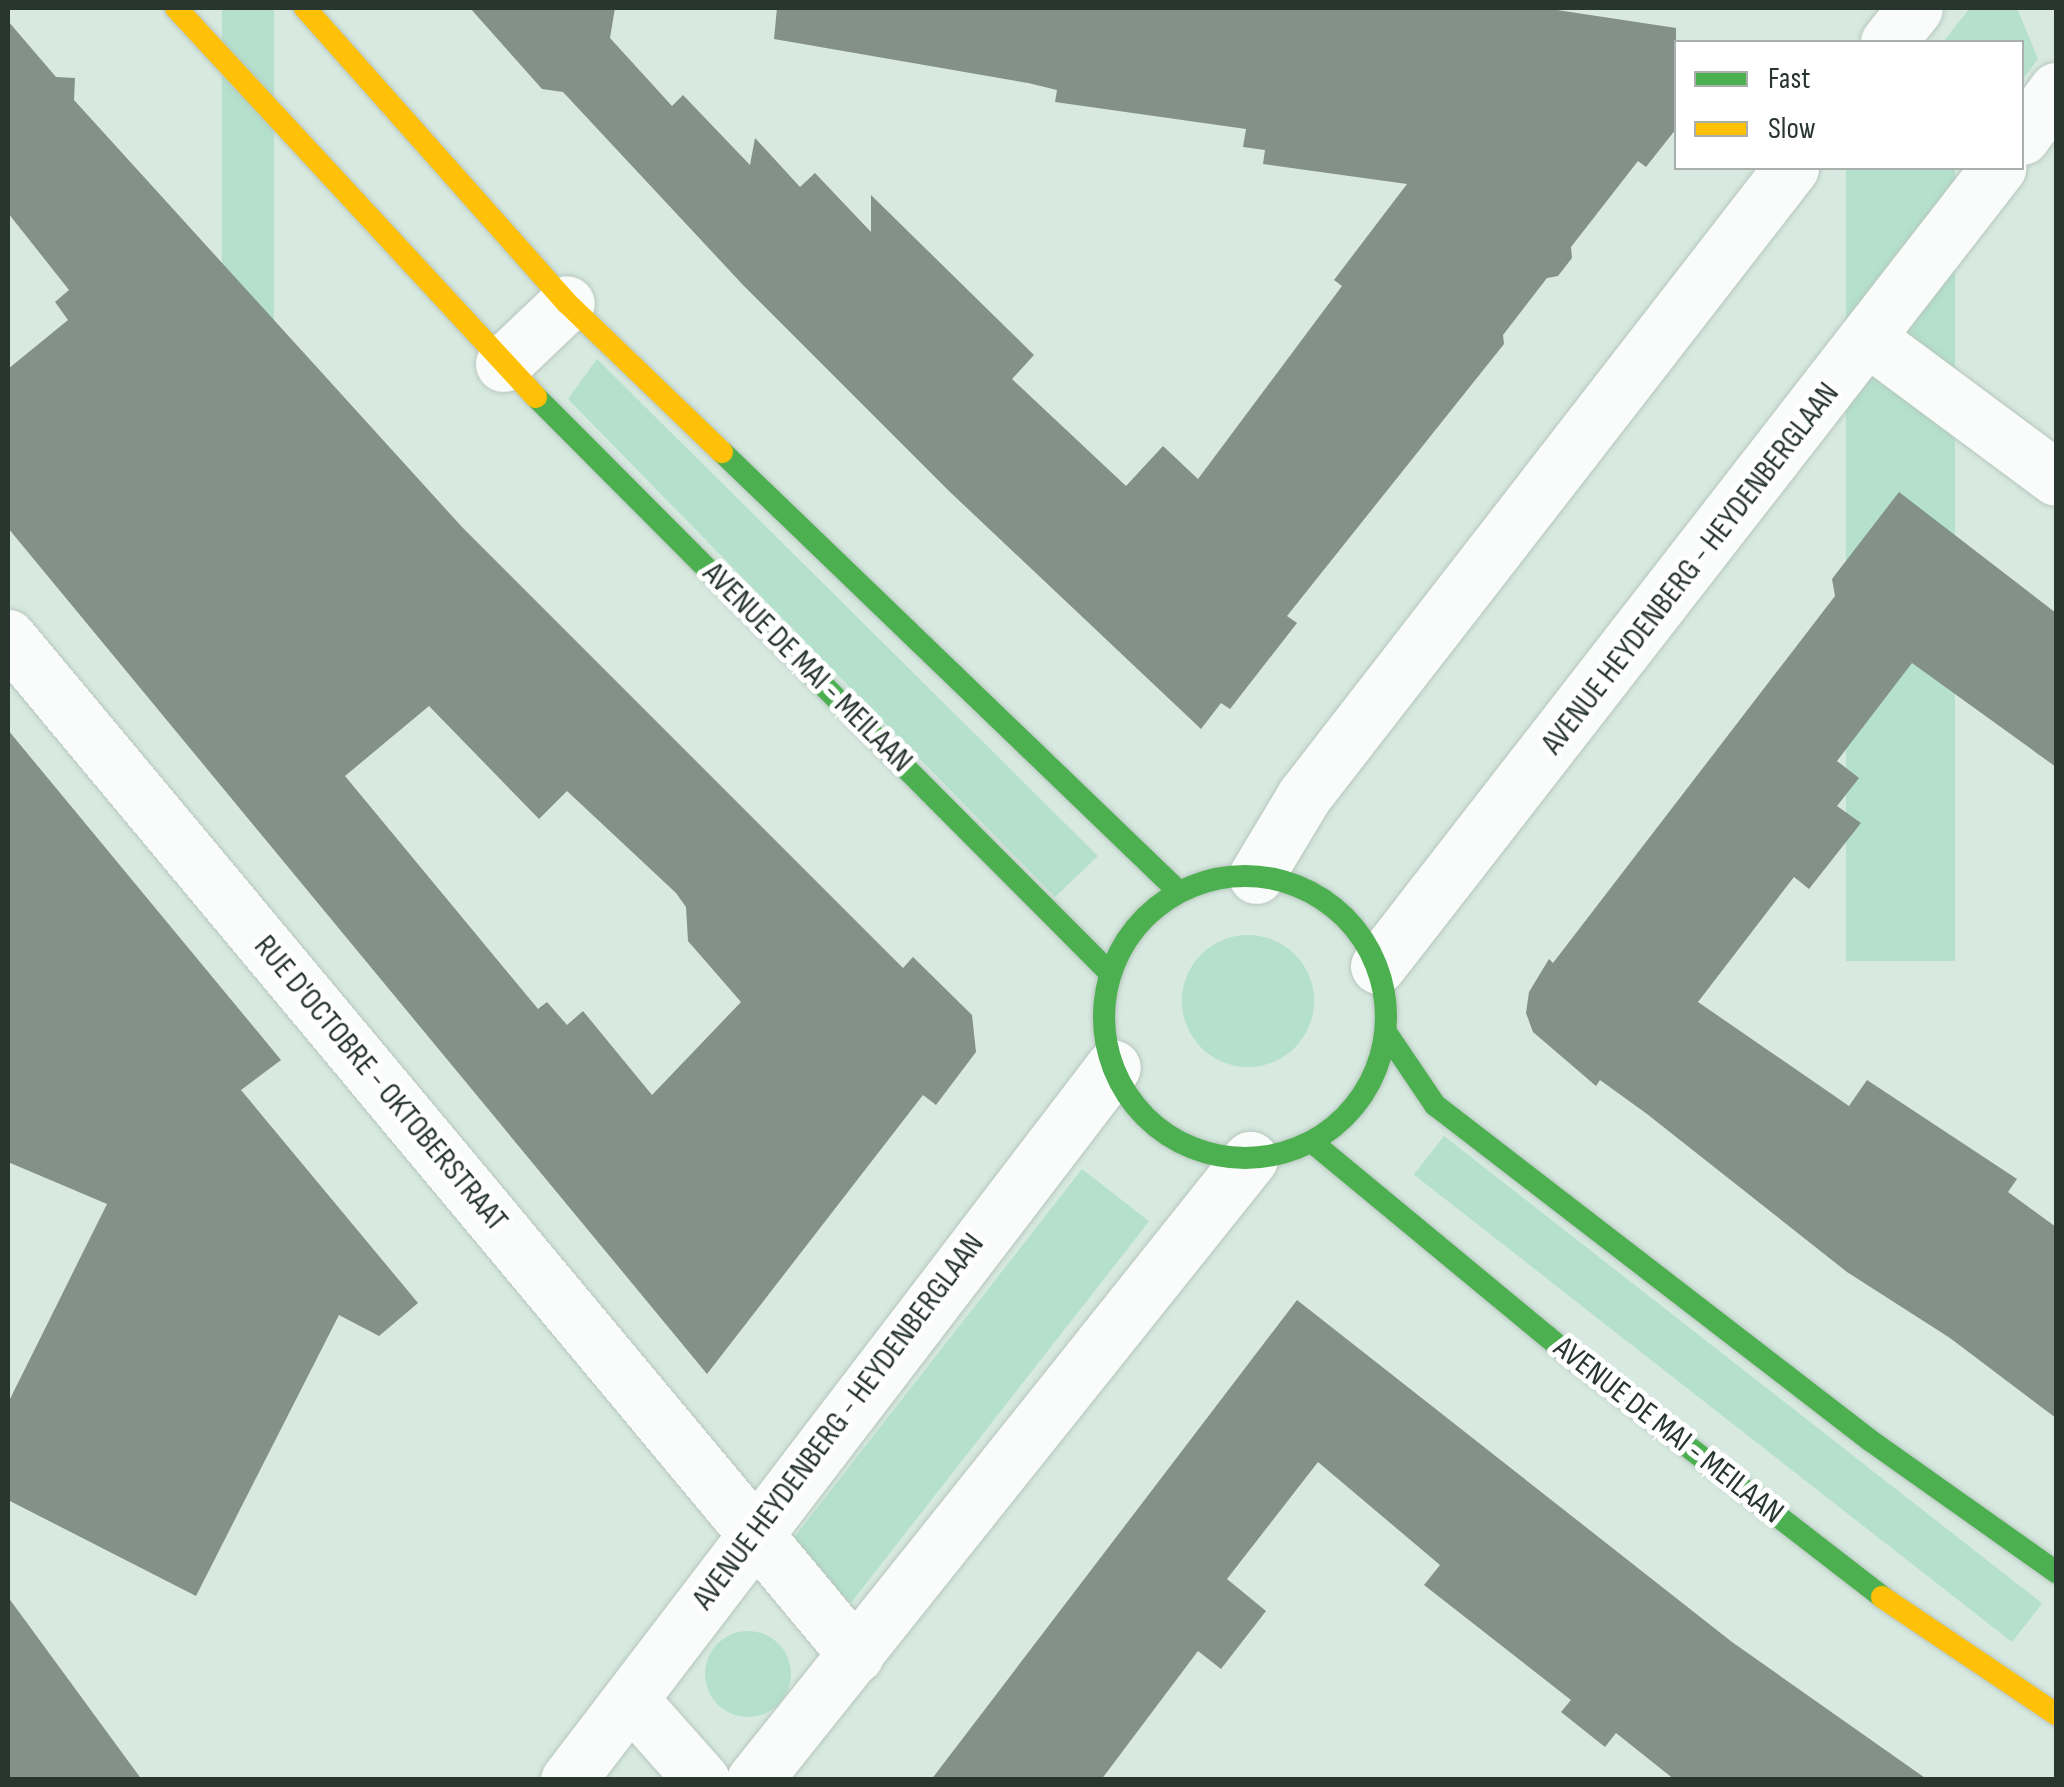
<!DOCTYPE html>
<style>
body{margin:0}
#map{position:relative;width:2064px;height:1787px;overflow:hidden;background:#d7e9e0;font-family:"Sofia Sans Condensed",sans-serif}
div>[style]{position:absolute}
.green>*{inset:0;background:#b4e0cc;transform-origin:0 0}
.round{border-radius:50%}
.building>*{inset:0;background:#83918a}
.roads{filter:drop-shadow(0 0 2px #b7c6be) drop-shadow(0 0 2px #b7c6be)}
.street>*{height:55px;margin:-27.5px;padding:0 27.5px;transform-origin:27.5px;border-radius:27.5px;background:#f9fcfa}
.fast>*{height:22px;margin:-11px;padding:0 11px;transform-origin:11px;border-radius:11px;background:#4caf50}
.fast>.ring{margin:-11px;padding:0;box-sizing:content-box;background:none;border:22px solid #4caf50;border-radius:50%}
.slow>*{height:22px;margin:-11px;padding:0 11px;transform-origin:11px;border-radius:11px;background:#ffc107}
span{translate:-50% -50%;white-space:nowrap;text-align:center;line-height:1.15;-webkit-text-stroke:10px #fff;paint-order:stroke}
.street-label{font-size:32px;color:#293630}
.frame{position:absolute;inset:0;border:10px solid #293630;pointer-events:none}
.legend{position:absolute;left:1674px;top:40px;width:350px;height:130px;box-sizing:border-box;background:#fff;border:2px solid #a9afac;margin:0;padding:12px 18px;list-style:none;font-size:30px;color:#293630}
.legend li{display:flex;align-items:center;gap:20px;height:50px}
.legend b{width:50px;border:2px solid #a9afac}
</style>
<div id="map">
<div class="green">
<div style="left:222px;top:8px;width:52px;height:397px"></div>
<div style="clip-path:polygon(1970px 8px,2017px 8px,2038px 59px,2022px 80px,2022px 42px,1943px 42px)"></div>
<div style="left:1846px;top:168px;width:109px;height:793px"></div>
<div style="clip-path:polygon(597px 359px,1098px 856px,1055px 897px,568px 399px)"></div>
<div class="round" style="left:1182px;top:935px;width:132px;height:132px"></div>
<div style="left:1444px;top:1136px;width:759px;height:49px;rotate:38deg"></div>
<div style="left:1082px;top:1169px;width:85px;height:484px;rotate:38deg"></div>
<div class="round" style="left:705px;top:1631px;width:86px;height:86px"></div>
</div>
<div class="building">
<div style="clip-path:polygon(470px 8px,615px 8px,610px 38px,672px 106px,683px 95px,750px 165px,755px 138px,800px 187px,815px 173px,871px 232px,871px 195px,1034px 355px,1012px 379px,1126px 486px,1163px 446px,1198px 479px,1342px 286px,1334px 280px,1407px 184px,1263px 164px,1265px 150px,1243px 147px,1246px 129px,1055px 102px,1057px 90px,1028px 83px,774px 39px,777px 8px,1544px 8px,1676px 28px,1676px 129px,1646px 167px,1638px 161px,1571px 247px,1572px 258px,1558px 276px,1547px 278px,1503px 335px,1504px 344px,1287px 616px,1297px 623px,1230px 709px,1221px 703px,1201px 729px,950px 492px,743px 285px,563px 92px,542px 89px)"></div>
<div style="clip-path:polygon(evenodd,8px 21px,56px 77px,75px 78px,74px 100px,462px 527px,903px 968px,913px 957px,972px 1015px,976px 1052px,936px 1105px,923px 1095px,707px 1374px,8px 528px,8px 369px,68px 320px,55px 302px,69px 290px,8px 213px,8px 21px,429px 706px,539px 819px,567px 791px,676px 893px,686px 907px,688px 941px,741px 1002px,652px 1095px,583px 1011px,567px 1025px,547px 1002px,538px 1009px,345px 776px,429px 706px)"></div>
<div style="clip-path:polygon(1899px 492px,2056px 613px,2056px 767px,1912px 663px,1837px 761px,1859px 778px,1837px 806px,1861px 823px,1809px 889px,1794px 877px,1698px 1002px,1849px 1106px,1867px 1080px,2017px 1179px,2008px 1192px,2056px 1227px,2056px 1418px,1950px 1338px,1847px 1272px,1647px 1114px,1600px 1080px,1596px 1086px,1533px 1032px,1526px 1013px,1529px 992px,1549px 959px,1553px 963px,1835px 596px,1832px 579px)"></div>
<div style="clip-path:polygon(8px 730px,281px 1060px,241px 1090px,418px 1303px,379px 1336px,339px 1315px,196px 1596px,8px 1500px,8px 1403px,107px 1204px,8px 1162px)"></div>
<div style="clip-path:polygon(1297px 1300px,1732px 1642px,1928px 1780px,1675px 1780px,1616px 1733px,1605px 1747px,1561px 1712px,1571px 1700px,1424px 1585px,1440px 1565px,1318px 1462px,1227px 1579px,1266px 1611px,1221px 1669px,1198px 1651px,1101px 1780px,931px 1780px)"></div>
<div style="clip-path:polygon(8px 1597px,142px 1780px,8px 1780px)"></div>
</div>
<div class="roads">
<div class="street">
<div style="left:1888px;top:42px;width:43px;rotate:-51.5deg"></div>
<div style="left:2022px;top:137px;width:58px;rotate:-54.1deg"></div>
<div style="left:1869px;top:339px;width:233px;rotate:36.6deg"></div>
<div style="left:503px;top:364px;width:88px;rotate:-43.6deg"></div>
<div style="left:8px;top:637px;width:1325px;rotate:50.21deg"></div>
<div style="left:1256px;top:876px;width:93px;rotate:-59deg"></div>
<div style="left:1304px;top:796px;width:795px;rotate:-52.21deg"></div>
<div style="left:1378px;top:966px;width:1011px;rotate:-52.15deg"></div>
<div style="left:631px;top:1700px;width:107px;rotate:48.4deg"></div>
<div style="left:568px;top:1780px;width:897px;rotate:-52.61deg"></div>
<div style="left:754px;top:1780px;width:795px;rotate:-51.39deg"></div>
</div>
<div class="fast">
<div style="left:536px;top:397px;width:813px;rotate:45.1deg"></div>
<div style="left:722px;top:452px;width:633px;rotate:43.91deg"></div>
<div class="ring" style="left:1104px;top:876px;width:260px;height:260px"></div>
<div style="left:1387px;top:1034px;width:86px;rotate:55.9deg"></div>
<div style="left:1435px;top:1105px;width:550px;rotate:37.62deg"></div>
<div style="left:1871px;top:1441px;width:227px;rotate:35.3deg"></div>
<div style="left:1312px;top:1142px;width:337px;rotate:39.6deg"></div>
<div style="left:1572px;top:1357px;width:392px;rotate:37.7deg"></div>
</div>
<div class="slow">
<div style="left:176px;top:8px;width:530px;rotate:47.22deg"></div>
<div style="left:305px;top:8px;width:395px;rotate:48.4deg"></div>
<div style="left:567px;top:303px;width:215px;rotate:43.9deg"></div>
<div style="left:1882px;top:1597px;width:210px;rotate:33.9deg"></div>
</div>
</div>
<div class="street-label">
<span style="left:1691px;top:569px;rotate:-52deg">AVENUE HEYDENBERG - HEYDENBERGLAAN</span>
<span style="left:807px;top:668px;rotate:45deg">AVENUE DE MAI - MEILAAN</span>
<span style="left:380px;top:1084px;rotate:50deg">RUE D'OCTOBRE - OKTOBERSTRAAT</span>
<span style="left:839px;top:1422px;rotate:-53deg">AVENUE HEYDENBERG - HEYDENBERGLAAN</span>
<span style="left:1668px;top:1431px;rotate:38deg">AVENUE DE MAI - MEILAAN</span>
</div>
<div class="frame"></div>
<ul class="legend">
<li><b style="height:12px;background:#4caf50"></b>Fast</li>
<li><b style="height:12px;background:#ffc107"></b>Slow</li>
</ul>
</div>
